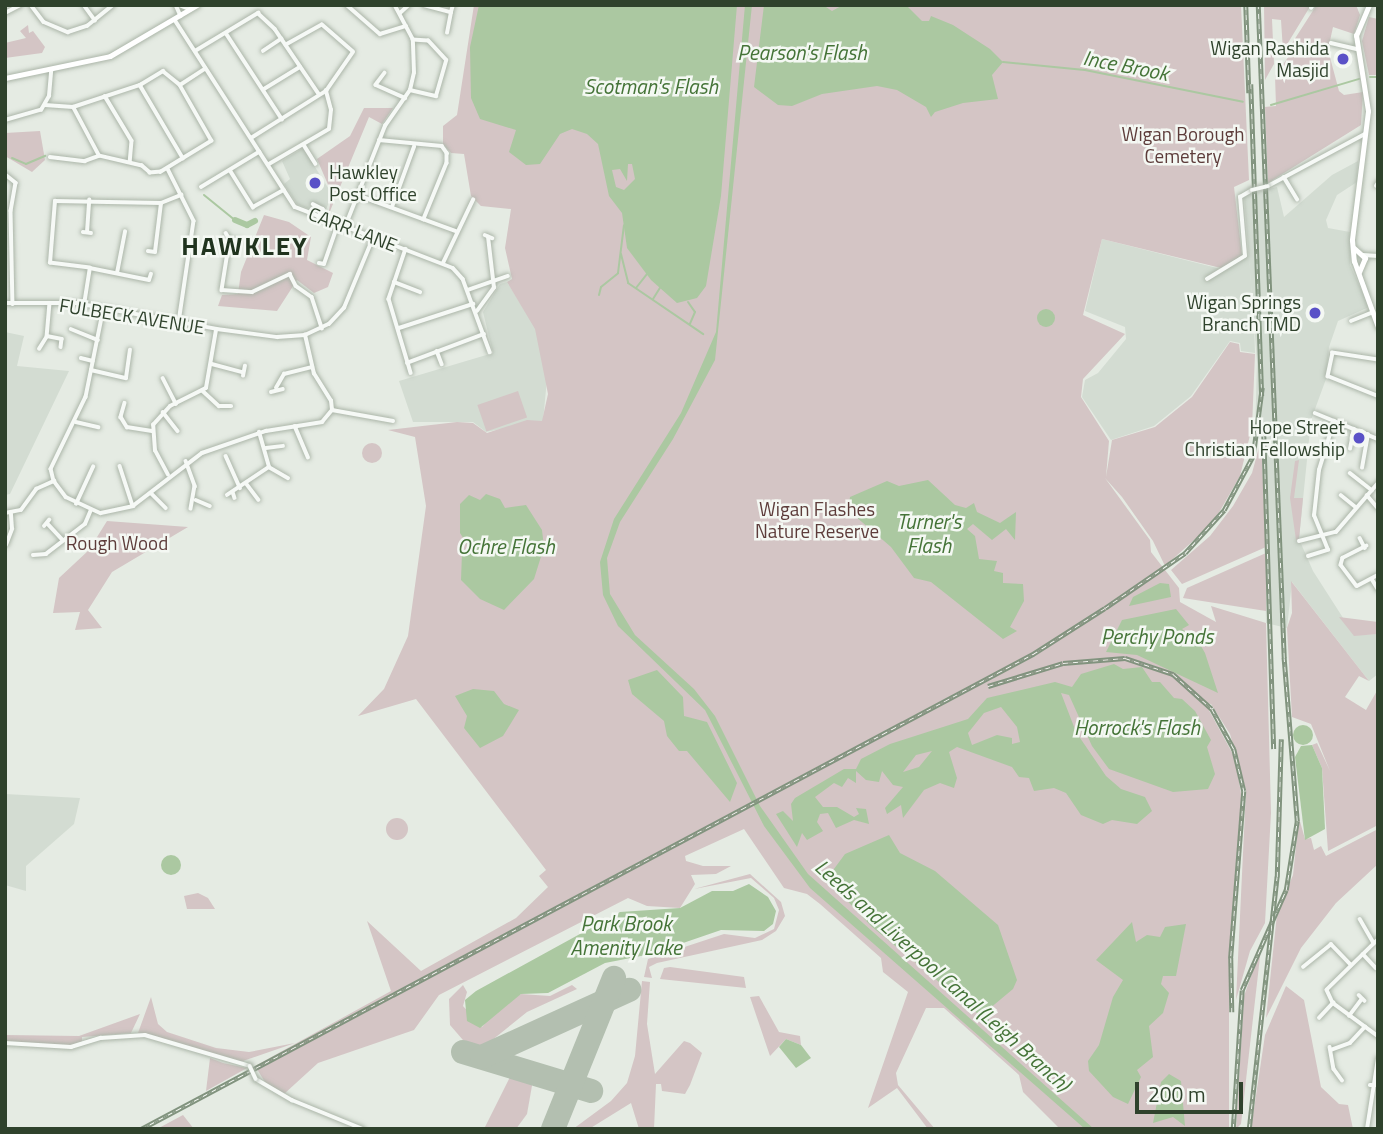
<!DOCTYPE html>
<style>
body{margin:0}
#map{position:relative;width:1383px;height:1134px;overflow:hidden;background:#e5ebe3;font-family:"Titillium Web",sans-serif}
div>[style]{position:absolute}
.built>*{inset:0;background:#d3dcd2}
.green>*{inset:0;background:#d4c5c5;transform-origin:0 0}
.round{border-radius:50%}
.water>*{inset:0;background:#abc8a1}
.stream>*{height:2px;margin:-1px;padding:0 1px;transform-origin:1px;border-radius:1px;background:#abc8a1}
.river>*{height:6px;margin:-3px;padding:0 3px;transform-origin:3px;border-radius:3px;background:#abc8a1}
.runway>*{height:24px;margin:-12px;padding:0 12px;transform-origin:12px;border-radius:12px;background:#b3bfb0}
.roads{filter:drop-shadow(0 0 2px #abb5a8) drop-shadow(0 0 2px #abb5a8)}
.minor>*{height:3.5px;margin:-1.75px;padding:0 1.75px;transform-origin:1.75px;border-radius:1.75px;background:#f6f9f6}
.major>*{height:5px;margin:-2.5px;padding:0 2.5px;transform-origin:2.5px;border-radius:2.5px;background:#fff}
.rail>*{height:4.5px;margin-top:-2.25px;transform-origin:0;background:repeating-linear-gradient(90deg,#f4f8f3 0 5px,#81937e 0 10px);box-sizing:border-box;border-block:2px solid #81937e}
.bridges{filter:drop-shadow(0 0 2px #abb5a8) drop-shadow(0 0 2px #abb5a8)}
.minor-bridge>*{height:3.5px;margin:-1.75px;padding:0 1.75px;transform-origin:1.75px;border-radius:1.75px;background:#f6f9f6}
.dots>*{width:19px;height:19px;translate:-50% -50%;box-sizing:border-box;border:4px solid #f4f8f3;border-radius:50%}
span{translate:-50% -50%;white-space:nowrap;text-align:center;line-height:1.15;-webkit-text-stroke:5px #f4f8f3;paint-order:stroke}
.poi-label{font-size:19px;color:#2f422c}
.right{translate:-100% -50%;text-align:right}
.left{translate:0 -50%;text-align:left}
.park-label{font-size:19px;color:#5d3c3a}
.street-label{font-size:19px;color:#2f422c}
.water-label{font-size:21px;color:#457438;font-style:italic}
.district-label{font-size:26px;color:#20331e;font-weight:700;letter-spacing:2px}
.frame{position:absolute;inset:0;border:7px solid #2f422c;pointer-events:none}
.scale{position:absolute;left:1135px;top:1082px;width:108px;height:32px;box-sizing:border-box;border:4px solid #2f422c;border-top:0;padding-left:9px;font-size:21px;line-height:24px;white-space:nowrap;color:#2f422c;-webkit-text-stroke:5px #f4f8f3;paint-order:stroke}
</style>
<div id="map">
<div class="built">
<div style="clip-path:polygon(303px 148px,332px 194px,324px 215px,297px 204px,284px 184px,290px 179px,282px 161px)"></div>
<div style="clip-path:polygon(1358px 161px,1357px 182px,1337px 195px,1326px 220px,1328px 228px,1350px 232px,1350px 265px,1369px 307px,1338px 321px,1329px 347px,1326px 379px,1311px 420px,1299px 539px,1313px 571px,1354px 635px,1378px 634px,1378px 674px,1369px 681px,1292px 582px,1287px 628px,1266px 623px,1262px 437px,1255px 435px,1257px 362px,1244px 195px,1277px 187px,1284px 217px,1332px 175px)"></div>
<div style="clip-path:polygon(1102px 239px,1221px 269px,1249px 255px,1254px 322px,1255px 353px,1241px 351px,1240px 343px,1230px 341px,1191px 396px,1154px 426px,1111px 440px,1082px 397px,1085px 380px,1098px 373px,1126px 339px,1125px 327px,1085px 311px)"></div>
<div style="clip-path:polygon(507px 282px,536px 329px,547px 379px,543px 421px,486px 432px,473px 422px,413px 422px,399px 381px,493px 353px,483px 312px,500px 284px)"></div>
<div style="clip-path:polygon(5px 332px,24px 336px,17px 366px,69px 371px,10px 494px,5px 495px)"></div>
<div style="clip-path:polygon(5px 794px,80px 798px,74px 824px,26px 866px,26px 891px,5px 885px)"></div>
</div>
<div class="green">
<div style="clip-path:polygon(474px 5px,1241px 5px,1249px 180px,1234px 187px,1242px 256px,1221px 268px,1102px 239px,1083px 315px,1125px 334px,1083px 379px,1081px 397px,1109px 441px,1106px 477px,1112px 440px,1155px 427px,1192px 397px,1230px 342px,1239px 344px,1240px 352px,1255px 354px,1252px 427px,1240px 476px,1213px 523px,1165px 566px,1153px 541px,1122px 497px,1105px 478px,1150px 540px,1151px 552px,1179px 588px,1180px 602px,1216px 622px,1211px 606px,1266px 623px,1271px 813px,1265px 923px,1250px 951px,1236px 1000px,1246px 790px,1230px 734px,1211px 704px,1205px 703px,1235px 758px,1243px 805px,1229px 969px,1229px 1129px,1060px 1129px,1023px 1092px,1019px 1075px,944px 1008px,926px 1008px,896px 1073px,898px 1085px,935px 1129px,928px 1129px,897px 1088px,868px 1108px,908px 992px,883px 972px,881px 958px,820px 904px,807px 894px,784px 888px,744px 829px,685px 856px,686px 861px,703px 866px,731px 866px,716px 874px,691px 875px,695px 884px,680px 908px,647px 906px,628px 898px,439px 995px,414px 1030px,318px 1063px,284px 1094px,265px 1082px,255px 1066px,391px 991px,367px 921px,421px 971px,516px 918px,548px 887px,539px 876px,546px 870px,416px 699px,358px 716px,384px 689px,408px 636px,426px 506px,415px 437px,388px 430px,457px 422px,473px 423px,487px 433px,527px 420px,542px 421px,548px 394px,535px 329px,507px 282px,512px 279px,505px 248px,511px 209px,481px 206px,471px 196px,464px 154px,451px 153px,443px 144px,443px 126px,457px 115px)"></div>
<div style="clip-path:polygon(1264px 5px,1311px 5px,1283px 51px,1281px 20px,1272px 19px,1274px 64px,1265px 80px)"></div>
<div style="clip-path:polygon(1356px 5px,1360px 15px,1354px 34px,1333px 27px,1328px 50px,1339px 91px,1344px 95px,1363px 92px,1361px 125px,1268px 183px,1265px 107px,1276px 106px,1275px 76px,1298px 43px,1287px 51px,1316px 6px)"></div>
<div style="clip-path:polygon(1369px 17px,1378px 19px,1378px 75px,1369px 75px,1362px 41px)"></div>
<div style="clip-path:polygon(28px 25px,29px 33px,33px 31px,45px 47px,42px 53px,5px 58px,5px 43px,26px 38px,20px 31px)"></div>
<div style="clip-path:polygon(364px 108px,393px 108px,382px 124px,369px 117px,328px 216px,332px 194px,317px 159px,350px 136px)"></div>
<div style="clip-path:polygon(40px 131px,45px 160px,32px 172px,5px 156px,5px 133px)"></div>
<div style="clip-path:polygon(264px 215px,289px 222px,311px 237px,307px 260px,333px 273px,328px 287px,314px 293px,297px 280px,277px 311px,218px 306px,222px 295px,238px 294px,241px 272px)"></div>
<div style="left:518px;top:391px;width:28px;height:43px;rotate:71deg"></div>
<div style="clip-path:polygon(1261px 440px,1266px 547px,1182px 584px,1171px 570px,1210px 536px,1233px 506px,1252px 473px)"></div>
<div class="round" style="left:362px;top:443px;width:20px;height:20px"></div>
<div style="clip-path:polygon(1299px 460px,1294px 498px,1303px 498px,1299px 539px,1296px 540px,1290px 498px,1295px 461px)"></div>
<div style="clip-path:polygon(107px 521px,188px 527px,112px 572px,88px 610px,102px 628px,75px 630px,80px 612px,53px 613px,59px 578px,89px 550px)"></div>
<div style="clip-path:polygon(1266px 553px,1266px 611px,1183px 598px,1187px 588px)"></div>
<div style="clip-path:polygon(1291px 581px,1369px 681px,1359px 676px,1345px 697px,1366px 710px,1378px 689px,1378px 825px,1328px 851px,1322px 768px,1312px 745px,1317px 743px,1330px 771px,1311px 724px,1292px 717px,1287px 628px,1292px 613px)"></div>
<div style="clip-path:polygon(1339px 617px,1378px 622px,1378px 634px,1354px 636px)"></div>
<div class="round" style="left:386px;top:818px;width:22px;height:22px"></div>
<div style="clip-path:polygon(1299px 818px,1305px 839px,1311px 838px,1314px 850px,1321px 846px,1326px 856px,1378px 829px,1378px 864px,1336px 903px,1301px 948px,1266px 1018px,1277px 914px,1293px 875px)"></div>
<div style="clip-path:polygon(750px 874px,781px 902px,785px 916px,776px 931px,762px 940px,657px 963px,649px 967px,652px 978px,644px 977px,648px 959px,724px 934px,755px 938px,774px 929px,779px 910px,774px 898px,751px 878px,694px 889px)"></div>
<div style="clip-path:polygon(198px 893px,208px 898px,215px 909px,187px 909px,184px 896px)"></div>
<div style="clip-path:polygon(1261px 948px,1241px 1124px,1236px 1129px,1244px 996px)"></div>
<div style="clip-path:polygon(670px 967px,744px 977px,746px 988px,660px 979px,664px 968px)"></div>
<div style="clip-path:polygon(642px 981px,650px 982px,647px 1024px,655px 1074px,684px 1041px,690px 1043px,702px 1053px,690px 1085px,685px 1094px,662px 1091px,661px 1084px,656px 1084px,654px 1129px,639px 1129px,631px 1103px,589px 1129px,573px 1129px,611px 1101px,627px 1083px,635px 1056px)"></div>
<div style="clip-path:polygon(463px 985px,467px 992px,463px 1006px,482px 1027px,499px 1007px,521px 994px,550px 996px,572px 985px,577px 989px,527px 1012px,481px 1049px,469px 1047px,450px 1025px,449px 999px)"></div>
<div style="clip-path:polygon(1286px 986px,1304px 1000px,1321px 1087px,1339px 1104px,1348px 1105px,1353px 1129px,1251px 1129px,1265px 1035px)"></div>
<div style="clip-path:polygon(759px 996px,779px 1032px,800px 1036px,801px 1045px,786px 1039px,770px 1056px,750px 997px)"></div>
<div style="clip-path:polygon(151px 997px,158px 1024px,167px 1032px,216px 1048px,249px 1052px,295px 1043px,240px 1062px,138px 1033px)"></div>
<div style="clip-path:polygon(140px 1014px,131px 1033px,82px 1037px,82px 1043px,72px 1046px,5px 1041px,5px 1035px,79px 1036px)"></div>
<div style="clip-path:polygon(210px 1058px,223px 1063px,247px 1068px,206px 1091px)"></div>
<div style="clip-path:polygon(512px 1073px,533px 1080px,527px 1114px,516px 1129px,484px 1129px)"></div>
<div style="clip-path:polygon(183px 1115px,194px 1129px,157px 1129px)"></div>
</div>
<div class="water">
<div style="clip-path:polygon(evenodd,479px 5px,737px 5px,721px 196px,706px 286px,697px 298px,677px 303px,651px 280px,627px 248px,622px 213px,609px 196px,598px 144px,587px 134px,572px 129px,560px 134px,540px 164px,526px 165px,509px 152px,516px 130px,480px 119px,471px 98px,470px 47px,479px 5px,628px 164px,632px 164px,635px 179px,624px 190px,616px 187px,612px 170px,620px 169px,627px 181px,628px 164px)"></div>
<div style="clip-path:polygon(745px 5px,752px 5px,715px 360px,673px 439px,620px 522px,607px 558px,610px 594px,635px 635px,694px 689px,715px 716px,760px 806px,808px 874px,1094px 1129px,1085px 1129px,810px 888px,764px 826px,705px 710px,618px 626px,603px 595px,600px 562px,614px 519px,681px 413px,716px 332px)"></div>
<div style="clip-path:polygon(764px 5px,823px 5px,832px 11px,843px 5px,906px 5px,922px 21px,929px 21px,931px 16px,953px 25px,990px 49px,1003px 62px,992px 75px,998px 99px,963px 103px,935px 112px,931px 117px,926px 107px,897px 90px,877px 86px,822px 94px,792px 106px,778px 105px,754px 87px)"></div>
<div class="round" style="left:1037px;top:309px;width:18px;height:18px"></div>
<div style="clip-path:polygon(928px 480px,955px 505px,966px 508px,974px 503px,977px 512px,1000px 523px,1016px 512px,1015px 540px,1006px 529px,992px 540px,973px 524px,967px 529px,975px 536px,979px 559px,997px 561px,994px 571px,1003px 573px,1003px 583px,1023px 584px,1024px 601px,1010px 627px,1017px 631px,1003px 639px,931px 582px,914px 578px,891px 547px,848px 510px,850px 497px,887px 481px,899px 486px)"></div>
<div style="clip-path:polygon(486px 494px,500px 499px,505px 508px,526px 505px,542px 530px,544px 547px,534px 579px,504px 610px,480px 599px,461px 580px,462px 552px,469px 547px,460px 533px,460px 504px,469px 495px,480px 500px)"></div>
<div style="clip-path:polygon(1160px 583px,1169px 584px,1171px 597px,1129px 606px,1133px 597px)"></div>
<div style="clip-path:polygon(1176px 609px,1189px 625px,1182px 629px,1198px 641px,1205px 653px,1218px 693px,1137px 655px,1106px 652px,1122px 620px)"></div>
<div style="clip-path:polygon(evenodd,1114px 664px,1123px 669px,1142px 667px,1152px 682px,1160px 682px,1174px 698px,1182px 699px,1195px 711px,1211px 740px,1207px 747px,1215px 774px,1208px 789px,1173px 792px,1109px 769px,1092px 746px,1069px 695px,1061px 693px,1076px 732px,1106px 776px,1121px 789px,1145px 797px,1152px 811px,1137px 824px,1112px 820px,1103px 824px,1081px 815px,1066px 793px,1054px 788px,1034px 791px,1029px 778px,1019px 777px,1012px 767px,957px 747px,949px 752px,957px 778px,954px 788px,940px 783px,924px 790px,903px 818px,901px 805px,887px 814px,885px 808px,903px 787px,893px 785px,882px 771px,879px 782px,866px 780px,856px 771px,856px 783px,848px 778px,842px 787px,834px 783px,815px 797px,823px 807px,837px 807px,854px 817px,859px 814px,856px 808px,866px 809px,869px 824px,854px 820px,836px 828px,828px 813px,820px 814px,817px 822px,823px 831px,807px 840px,802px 833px,797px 847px,776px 814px,783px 811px,793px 821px,791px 804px,795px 798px,844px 769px,856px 769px,861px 759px,890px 744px,968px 719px,987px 698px,1055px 682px,1072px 687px,1081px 674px,1114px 664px,1001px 707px,1017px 727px,1020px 742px,1012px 744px,1012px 738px,997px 735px,972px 745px,968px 733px,984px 713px,1001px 707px,1114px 664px,932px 751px,919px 767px,903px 772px,916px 755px,932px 751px)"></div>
<div style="clip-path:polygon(657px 670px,683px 697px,684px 716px,707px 722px,737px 783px,730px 802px,687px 751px,679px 751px,667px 736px,664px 721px,632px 694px,628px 680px)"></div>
<div style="clip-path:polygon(473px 689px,494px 691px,504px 704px,519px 710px,503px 736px,480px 748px,464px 728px,467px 716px,455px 696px)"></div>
<div class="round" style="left:1293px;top:725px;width:20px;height:20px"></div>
<div style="clip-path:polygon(1312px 745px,1322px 768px,1325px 829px,1305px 840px,1295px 757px,1301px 746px)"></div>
<div style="clip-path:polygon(889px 835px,900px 853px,935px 871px,998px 925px,1017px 980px,1013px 989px,989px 1009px,989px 1023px,871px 926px,823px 875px,831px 873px,845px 854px)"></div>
<div class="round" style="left:161px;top:855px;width:20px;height:20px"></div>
<div style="clip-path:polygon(749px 884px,768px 897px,776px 911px,773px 924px,764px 931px,721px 930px,651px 954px,605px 963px,548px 993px,521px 994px,480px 1028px,467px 1021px,465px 1000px,476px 991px,620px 912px,680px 908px,712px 891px,733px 891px)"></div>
<div style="clip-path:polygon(1132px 922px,1136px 942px,1147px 935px,1160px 937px,1165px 927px,1186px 924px,1176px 976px,1163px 976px,1161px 984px,1169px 993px,1163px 1013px,1149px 1026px,1153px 1057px,1137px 1070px,1141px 1077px,1128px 1104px,1113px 1097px,1089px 1071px,1088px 1061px,1099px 1045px,1113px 997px,1123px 980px,1096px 960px)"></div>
<div style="clip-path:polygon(786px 1039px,801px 1045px,811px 1058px,796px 1068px,779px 1047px)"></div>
<div style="clip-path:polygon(1169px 1074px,1181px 1081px,1185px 1126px,1173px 1117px,1153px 1123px,1161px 1082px)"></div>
</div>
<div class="stream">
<div style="left:1003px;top:62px;width:82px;rotate:5.6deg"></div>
<div style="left:1085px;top:70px;width:161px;rotate:11.4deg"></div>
<div style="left:1370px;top:77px;width:8px"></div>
<div style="left:1271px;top:105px;width:92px;rotate:-16.5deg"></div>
<div style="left:12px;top:158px;width:15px;rotate:23deg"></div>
<div style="left:26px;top:164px;width:21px;rotate:-23deg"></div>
<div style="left:204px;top:195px;width:40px;rotate:39deg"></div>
<div style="left:621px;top:254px;width:30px;rotate:76deg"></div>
<div style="left:628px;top:283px;width:91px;rotate:34.2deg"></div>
<div style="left:636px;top:288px;width:18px;rotate:-52deg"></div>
<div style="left:599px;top:295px;width:8px;rotate:-76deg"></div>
<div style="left:601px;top:287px;width:22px;rotate:-39deg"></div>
<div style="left:618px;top:273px;width:48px;rotate:-82.9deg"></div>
<div style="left:653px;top:299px;width:15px;rotate:-58deg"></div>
<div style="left:688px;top:302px;width:12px;rotate:55deg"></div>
<div style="left:695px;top:312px;width:13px;rotate:113deg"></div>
</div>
<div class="river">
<div style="left:235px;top:220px;width:13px;rotate:23deg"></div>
<div style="left:247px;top:225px;width:9px;rotate:-27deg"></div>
</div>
<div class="runway">
<div style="left:463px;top:1052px;width:134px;rotate:16.9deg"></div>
<div style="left:482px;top:1057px;width:162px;rotate:-24.5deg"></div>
<div style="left:553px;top:1129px;width:163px;rotate:-68deg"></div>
</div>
<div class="roads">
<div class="minor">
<div style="left:31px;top:5px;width:21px;rotate:53deg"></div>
<div style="left:44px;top:22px;width:26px;rotate:23deg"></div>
<div style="left:68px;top:32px;width:20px;rotate:-18deg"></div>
<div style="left:87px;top:26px;width:33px;rotate:-39deg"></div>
<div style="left:84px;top:5px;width:19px;rotate:54deg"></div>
<div style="left:176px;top:5px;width:12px;rotate:66deg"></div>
<div style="left:179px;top:5px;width:12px;rotate:20deg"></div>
<div style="left:347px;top:5px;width:44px;rotate:41.3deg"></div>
<div style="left:380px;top:34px;width:27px;rotate:-17deg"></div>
<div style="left:424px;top:5px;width:28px;rotate:15deg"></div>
<div style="left:451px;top:12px;width:7px;rotate:-74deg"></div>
<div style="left:1311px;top:8px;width:4px;rotate:-56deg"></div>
<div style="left:5px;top:13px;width:18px;rotate:-27deg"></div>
<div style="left:400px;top:13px;width:12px;rotate:-42deg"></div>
<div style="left:175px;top:20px;width:222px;rotate:57.3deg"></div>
<div style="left:295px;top:207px;width:169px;rotate:21.1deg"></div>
<div style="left:453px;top:268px;width:15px;rotate:48deg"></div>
<div style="left:463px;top:279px;width:78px;rotate:69.7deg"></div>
<div style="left:226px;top:33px;width:103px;rotate:56.9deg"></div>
<div style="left:447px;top:33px;width:21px;rotate:-79deg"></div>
<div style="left:1331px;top:43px;width:27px;rotate:13deg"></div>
<div style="left:195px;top:51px;width:74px;rotate:-31.1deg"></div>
<div style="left:258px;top:13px;width:23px;rotate:43deg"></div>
<div style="left:275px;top:29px;width:78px;rotate:55.9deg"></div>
<div style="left:263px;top:51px;width:22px;rotate:-34deg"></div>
<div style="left:385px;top:73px;width:15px;rotate:127deg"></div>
<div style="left:376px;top:85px;width:32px;rotate:24deg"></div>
<div style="left:140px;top:85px;width:85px;rotate:59.5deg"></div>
<div style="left:180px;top:85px;width:30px;rotate:-33deg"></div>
<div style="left:264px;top:89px;width:42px;rotate:-31.4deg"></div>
<div style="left:410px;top:90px;width:27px;rotate:13deg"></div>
<div style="left:436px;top:96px;width:37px;rotate:-74deg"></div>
<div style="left:446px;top:60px;width:26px;rotate:-133deg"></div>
<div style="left:428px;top:41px;width:15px;rotate:-176deg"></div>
<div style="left:105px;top:96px;width:52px;rotate:59deg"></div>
<div style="left:132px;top:141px;width:21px;rotate:95deg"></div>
<div style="left:45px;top:105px;width:28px;rotate:4deg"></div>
<div style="left:73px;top:107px;width:71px;rotate:-18.2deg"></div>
<div style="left:140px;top:85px;width:27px;rotate:-31deg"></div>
<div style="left:163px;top:71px;width:22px;rotate:39deg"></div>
<div style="left:180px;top:85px;width:64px;rotate:60.3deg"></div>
<div style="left:212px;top:141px;width:60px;rotate:148.7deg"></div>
<div style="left:161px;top:172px;width:11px;rotate:175deg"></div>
<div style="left:150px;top:173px;width:11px;rotate:-139deg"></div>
<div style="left:142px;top:166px;width:44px;rotate:-166.9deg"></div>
<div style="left:99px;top:156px;width:55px;rotate:-118deg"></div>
<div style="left:5px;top:120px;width:37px;rotate:-16deg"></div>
<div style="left:41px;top:110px;width:16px;rotate:-60deg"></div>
<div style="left:49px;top:96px;width:25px;rotate:-85deg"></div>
<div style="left:251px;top:138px;width:89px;rotate:-32.1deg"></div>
<div style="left:326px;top:91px;width:47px;rotate:-55.3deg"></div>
<div style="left:353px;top:52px;width:41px;rotate:-138.9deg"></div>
<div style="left:322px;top:25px;width:41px;rotate:150.9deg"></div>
<div style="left:379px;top:140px;width:63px;rotate:5.4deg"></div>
<div style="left:442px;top:146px;width:9px;rotate:54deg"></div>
<div style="left:447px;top:153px;width:10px;rotate:90deg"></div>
<div style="left:447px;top:163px;width:61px;rotate:112.3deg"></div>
<div style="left:304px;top:145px;width:22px;rotate:58deg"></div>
<div style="left:50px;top:157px;width:35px;rotate:7deg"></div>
<div style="left:85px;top:161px;width:15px;rotate:-20deg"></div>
<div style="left:269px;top:164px;width:69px;rotate:-30.3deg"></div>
<div style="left:329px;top:129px;width:19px;rotate:-84deg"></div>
<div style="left:331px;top:110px;width:20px;rotate:-105deg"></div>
<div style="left:168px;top:169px;width:58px;rotate:63.4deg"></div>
<div style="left:194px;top:221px;width:103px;rotate:98.4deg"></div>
<div style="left:230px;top:170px;width:44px;rotate:58.1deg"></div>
<div style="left:253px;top:207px;width:35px;rotate:-29deg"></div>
<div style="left:5px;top:174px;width:14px;rotate:39deg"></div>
<div style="left:16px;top:183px;width:28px;rotate:100deg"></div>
<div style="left:11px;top:211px;width:93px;rotate:88.8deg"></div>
<div style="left:1284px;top:177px;width:26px;rotate:59deg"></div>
<div style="left:1268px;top:186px;width:110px;rotate:-28.2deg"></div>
<div style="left:1376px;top:186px;width:4px;rotate:-56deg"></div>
<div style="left:201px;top:187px;width:68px;rotate:-31.1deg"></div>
<div style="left:357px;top:195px;width:105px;rotate:20deg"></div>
<div style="left:313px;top:204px;width:11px;rotate:27deg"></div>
<div style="left:323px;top:209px;width:9px;rotate:117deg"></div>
<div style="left:392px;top:207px;width:64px;rotate:-69.9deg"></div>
<div style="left:345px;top:227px;width:109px;rotate:-68.4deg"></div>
<div style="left:385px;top:126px;width:44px;rotate:-55.2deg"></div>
<div style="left:410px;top:90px;width:17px;rotate:-77deg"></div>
<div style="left:414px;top:73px;width:33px;rotate:-92deg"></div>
<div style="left:413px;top:40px;width:40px;rotate:-118deg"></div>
<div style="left:83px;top:232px;width:8px;rotate:7deg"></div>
<div style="left:87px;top:232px;width:32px;rotate:-86deg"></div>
<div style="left:226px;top:233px;width:8px;rotate:60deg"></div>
<div style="left:485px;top:235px;width:8px;rotate:23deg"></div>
<div style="left:241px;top:241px;width:11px;rotate:-175deg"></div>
<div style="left:230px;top:240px;width:51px;rotate:99.1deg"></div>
<div style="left:222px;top:290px;width:30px;rotate:4deg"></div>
<div style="left:252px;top:292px;width:42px;rotate:-25.3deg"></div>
<div style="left:290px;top:274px;width:13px;rotate:63deg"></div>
<div style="left:296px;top:286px;width:19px;rotate:35deg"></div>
<div style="left:312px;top:297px;width:33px;rotate:72deg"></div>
<div style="left:406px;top:249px;width:53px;rotate:108.8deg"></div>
<div style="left:389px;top:299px;width:77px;rotate:73.4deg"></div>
<div style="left:148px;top:251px;width:7px;rotate:8deg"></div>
<div style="left:155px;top:252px;width:49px;rotate:-83deg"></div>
<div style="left:1363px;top:255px;width:15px;rotate:4deg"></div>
<div style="left:319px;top:263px;width:5px;rotate:11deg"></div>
<div style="left:324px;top:264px;width:42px;rotate:-70.7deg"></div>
<div style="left:443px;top:263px;width:70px;rotate:-64.5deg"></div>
<div style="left:90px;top:268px;width:60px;rotate:11.5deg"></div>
<div style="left:149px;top:280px;width:6px;rotate:-72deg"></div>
<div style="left:117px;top:273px;width:42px;rotate:-79deg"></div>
<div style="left:1207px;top:279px;width:44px;rotate:-31.2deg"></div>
<div style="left:1245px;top:256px;width:59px;rotate:-94.8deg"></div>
<div style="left:1240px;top:197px;width:14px;rotate:-30deg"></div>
<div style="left:394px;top:282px;width:28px;rotate:21deg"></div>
<div style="left:468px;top:290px;width:42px;rotate:-19.3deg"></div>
<div style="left:5px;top:303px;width:71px"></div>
<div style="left:76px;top:303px;width:143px;rotate:10.4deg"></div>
<div style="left:217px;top:329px;width:61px;rotate:7.6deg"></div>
<div style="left:277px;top:337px;width:28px;rotate:-4deg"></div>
<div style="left:305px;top:335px;width:26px;rotate:-25deg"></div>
<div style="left:329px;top:324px;width:22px;rotate:-47deg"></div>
<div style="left:344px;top:308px;width:76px;rotate:-67.5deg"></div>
<div style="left:50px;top:303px;width:33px;rotate:95deg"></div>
<div style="left:47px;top:336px;width:15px;rotate:11deg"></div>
<div style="left:62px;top:339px;width:8px;rotate:97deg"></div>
<div style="left:84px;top:305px;width:37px;rotate:-81deg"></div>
<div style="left:90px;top:268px;width:40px;rotate:-172.9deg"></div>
<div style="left:50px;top:263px;width:62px;rotate:-85.4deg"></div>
<div style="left:55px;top:201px;width:106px;rotate:1.1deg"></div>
<div style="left:161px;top:203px;width:22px;rotate:-22deg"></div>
<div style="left:104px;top:308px;width:91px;rotate:101.4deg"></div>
<div style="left:86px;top:397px;width:80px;rotate:115.9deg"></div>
<div style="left:51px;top:469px;width:12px;rotate:76deg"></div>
<div style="left:54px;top:481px;width:20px;rotate:53deg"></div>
<div style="left:66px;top:497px;width:38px;rotate:25deg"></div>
<div style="left:101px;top:513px;width:33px;rotate:-12deg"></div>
<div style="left:133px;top:506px;width:87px;rotate:-37.5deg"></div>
<div style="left:202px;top:453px;width:68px;rotate:-19deg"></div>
<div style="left:266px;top:431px;width:57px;rotate:-9.1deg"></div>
<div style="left:322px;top:422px;width:16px;rotate:-50deg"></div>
<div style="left:332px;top:410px;width:9px;rotate:-96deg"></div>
<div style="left:331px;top:401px;width:32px;rotate:-122deg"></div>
<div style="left:314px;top:374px;width:40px;rotate:-103deg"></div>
<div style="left:477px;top:311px;width:29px;rotate:-54deg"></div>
<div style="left:494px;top:288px;width:51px;rotate:-96.7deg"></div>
<div style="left:1351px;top:321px;width:24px;rotate:-22deg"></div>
<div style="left:399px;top:328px;width:78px;rotate:-18deg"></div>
<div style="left:71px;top:329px;width:29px;rotate:22deg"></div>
<div style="left:39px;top:349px;width:15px;rotate:-58deg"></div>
<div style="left:437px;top:351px;width:14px;rotate:69deg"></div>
<div style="left:81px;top:358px;width:12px;rotate:14deg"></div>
<div style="left:1378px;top:360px;width:46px;rotate:-171.2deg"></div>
<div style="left:1333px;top:353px;width:24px;rotate:102deg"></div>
<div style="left:1328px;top:376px;width:54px;rotate:21.8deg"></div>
<div style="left:407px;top:363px;width:82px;rotate:-20.6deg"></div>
<div style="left:212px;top:364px;width:31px;rotate:15deg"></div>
<div style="left:91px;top:370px;width:36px;rotate:13deg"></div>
<div style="left:126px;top:378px;width:28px;rotate:-82deg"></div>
<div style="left:243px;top:376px;width:10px;rotate:-79deg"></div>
<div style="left:163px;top:378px;width:29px;rotate:63deg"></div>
<div style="left:276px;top:388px;width:16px;rotate:-60deg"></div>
<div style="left:284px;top:374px;width:29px;rotate:-14deg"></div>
<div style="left:203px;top:391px;width:22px;rotate:43deg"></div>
<div style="left:219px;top:406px;width:12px"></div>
<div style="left:271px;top:392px;width:12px;rotate:-14deg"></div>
<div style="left:125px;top:403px;width:15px;rotate:106deg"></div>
<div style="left:121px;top:417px;width:12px;rotate:59deg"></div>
<div style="left:127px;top:427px;width:25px;rotate:9deg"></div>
<div style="left:332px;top:410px;width:62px;rotate:10.2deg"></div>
<div style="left:163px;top:412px;width:24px;rotate:52deg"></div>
<div style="left:1315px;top:413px;width:68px;rotate:22.4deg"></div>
<div style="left:76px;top:422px;width:23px;rotate:13deg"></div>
<div style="left:295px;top:426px;width:34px;rotate:67deg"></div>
<div style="left:266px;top:448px;width:17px;rotate:-7deg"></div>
<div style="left:1350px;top:449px;width:20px;rotate:-79deg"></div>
<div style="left:226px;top:456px;width:35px;rotate:66deg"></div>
<div style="left:186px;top:461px;width:27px;rotate:70deg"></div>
<div style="left:195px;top:486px;width:23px;rotate:100deg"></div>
<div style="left:120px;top:466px;width:42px;rotate:72deg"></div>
<div style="left:269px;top:467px;width:22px;rotate:30deg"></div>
<div style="left:1362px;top:468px;width:34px;rotate:-80deg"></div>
<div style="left:1350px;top:473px;width:28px;rotate:38deg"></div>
<div style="left:168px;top:475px;width:27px;rotate:-118deg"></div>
<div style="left:155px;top:451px;width:26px;rotate:-94deg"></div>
<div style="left:153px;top:425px;width:25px;rotate:-48deg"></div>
<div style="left:170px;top:406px;width:40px;rotate:-26.6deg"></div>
<div style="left:206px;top:388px;width:59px;rotate:-80.2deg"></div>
<div style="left:246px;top:483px;width:21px;rotate:53deg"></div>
<div style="left:233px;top:492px;width:6px;rotate:72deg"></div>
<div style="left:151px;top:493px;width:21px;rotate:45deg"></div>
<div style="left:227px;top:495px;width:50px;rotate:-33.7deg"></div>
<div style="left:269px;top:467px;width:36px;rotate:-106deg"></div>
<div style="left:1341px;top:495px;width:19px;rotate:39deg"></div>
<div style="left:1367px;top:495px;width:17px;rotate:50deg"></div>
<div style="left:196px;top:500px;width:15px;rotate:23deg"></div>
<div style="left:76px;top:504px;width:41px;rotate:-65.3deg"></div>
<div style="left:5px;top:513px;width:16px;rotate:-11deg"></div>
<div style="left:21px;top:510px;width:26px;rotate:-54deg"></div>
<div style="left:36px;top:489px;width:20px;rotate:-24deg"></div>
<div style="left:48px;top:524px;width:21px;rotate:47deg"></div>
<div style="left:44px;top:526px;width:8px;rotate:-50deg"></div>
<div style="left:1360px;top:538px;width:11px;rotate:63deg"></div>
<div style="left:1299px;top:541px;width:38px;rotate:-14deg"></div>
<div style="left:1336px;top:532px;width:65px;rotate:-49.4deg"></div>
<div style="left:6px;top:545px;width:17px;rotate:-69deg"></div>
<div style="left:12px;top:529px;width:16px;rotate:-94deg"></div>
<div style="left:1367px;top:546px;width:27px;rotate:153deg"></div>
<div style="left:1343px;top:558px;width:7px;rotate:106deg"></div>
<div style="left:1341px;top:565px;width:26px;rotate:53deg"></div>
<div style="left:1357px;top:586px;width:24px;rotate:-28deg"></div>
<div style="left:33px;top:555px;width:13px;rotate:-4deg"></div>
<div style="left:46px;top:554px;width:49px;rotate:-37.6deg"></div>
<div style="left:85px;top:524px;width:15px;rotate:-67deg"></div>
<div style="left:1308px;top:556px;width:21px;rotate:-17deg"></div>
<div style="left:1328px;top:550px;width:37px;rotate:-112deg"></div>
<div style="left:1314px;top:516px;width:46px;rotate:-83.8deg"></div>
<div style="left:1319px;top:470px;width:51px;rotate:-73deg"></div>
<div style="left:1372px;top:579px;width:12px;rotate:59deg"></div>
<div style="left:1360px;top:919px;width:28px;rotate:60deg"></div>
<div style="left:1378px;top:940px;width:71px;rotate:135.6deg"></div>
<div style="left:1327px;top:990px;width:14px;rotate:65deg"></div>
<div style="left:1333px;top:1003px;width:56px;rotate:36.3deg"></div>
<div style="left:1363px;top:954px;width:19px;rotate:47deg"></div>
<div style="left:1303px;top:967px;width:36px;rotate:-39deg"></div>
<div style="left:1331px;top:944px;width:29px;rotate:46deg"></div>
<div style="left:1359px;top:995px;width:8px;rotate:45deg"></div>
<div style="left:1349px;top:1016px;width:21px;rotate:-53deg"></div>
<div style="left:1319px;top:1018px;width:21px;rotate:-47deg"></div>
<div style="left:5px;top:1043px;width:66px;rotate:3.5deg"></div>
<div style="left:71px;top:1047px;width:31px;rotate:-17deg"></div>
<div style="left:101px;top:1038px;width:44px;rotate:-3.9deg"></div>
<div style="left:145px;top:1035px;width:109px;rotate:16.4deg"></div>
<div style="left:1330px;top:1047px;width:22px;rotate:80deg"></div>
<div style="left:1334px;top:1069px;width:14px;rotate:54deg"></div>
<div style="left:1331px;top:1050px;width:20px;rotate:-20deg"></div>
<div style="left:1350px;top:1043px;width:22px;rotate:-47deg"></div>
<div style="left:256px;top:1079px;width:42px;rotate:30.3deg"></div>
<div style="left:292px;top:1100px;width:77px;rotate:22.2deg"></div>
<div style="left:1370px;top:1085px;width:8px"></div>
<div style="left:1367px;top:1129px;width:71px;rotate:-81.1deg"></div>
</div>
<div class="major">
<div style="left:1369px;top:5px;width:33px;rotate:113deg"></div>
<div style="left:1356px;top:35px;width:77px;rotate:81deg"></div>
<div style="left:1368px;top:111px;width:130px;rotate:97.1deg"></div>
<div style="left:1352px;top:240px;width:21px;rotate:85deg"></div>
<div style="left:1354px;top:261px;width:70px;rotate:70deg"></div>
<div style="left:5px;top:78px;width:107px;rotate:-11.8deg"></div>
<div style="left:110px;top:56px;width:101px;rotate:-30.4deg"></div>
<div style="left:1354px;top:248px;width:15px;rotate:42deg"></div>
<div style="left:1365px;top:258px;width:15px;rotate:113deg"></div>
</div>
</div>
<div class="rail">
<div style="left:1246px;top:5px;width:88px;rotate:88deg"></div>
<div style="left:1251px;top:84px;width:312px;rotate:88deg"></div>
<div style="left:1264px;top:434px;width:315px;rotate:88.2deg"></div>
<div style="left:988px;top:686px;width:78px;rotate:-17deg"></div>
<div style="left:1063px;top:663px;width:62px;rotate:-4.6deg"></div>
<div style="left:1125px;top:658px;width:51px;rotate:18.4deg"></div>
<div style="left:1173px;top:674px;width:52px;rotate:41.9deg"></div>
<div style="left:1212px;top:709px;width:46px;rotate:61.2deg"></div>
<div style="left:1234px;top:749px;width:43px;rotate:76.6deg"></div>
<div style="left:1244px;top:791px;width:168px;rotate:94.5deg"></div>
<div style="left:1231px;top:958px;width:54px;rotate:88.9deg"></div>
<div style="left:141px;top:1129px;width:1011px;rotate:-28.04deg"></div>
<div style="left:1033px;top:654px;width:85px;rotate:-32.6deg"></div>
<div style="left:1105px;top:608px;width:97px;rotate:-34.5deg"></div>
<div style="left:1185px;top:553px;width:58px;rotate:-47.8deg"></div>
<div style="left:1224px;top:510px;width:61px;rotate:-61.8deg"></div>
<div style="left:1253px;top:456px;width:69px;rotate:-82.5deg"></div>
<div style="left:1233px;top:1129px;width:139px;rotate:-86.3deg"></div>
<div style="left:1242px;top:990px;width:109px;rotate:-66.3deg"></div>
<div style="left:1286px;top:890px;width:70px;rotate:-80.9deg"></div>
<div style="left:1297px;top:821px;width:164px;rotate:-94.6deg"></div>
<div style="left:1284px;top:658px;width:654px;rotate:-92.28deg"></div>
<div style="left:1249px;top:1129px;width:254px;rotate:-83.7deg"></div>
<div style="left:1277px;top:877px;width:138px;rotate:-88.3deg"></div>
</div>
<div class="bridges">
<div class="minor-bridge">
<div style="left:1252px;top:190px;width:16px;rotate:-14deg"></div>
<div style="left:250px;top:1066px;width:14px;rotate:65deg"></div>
</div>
</div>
<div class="dots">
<div style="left:1343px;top:59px;background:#5a51c7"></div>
<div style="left:315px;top:183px;background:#5a51c7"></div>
<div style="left:1315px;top:313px;background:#5a51c7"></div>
<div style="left:1359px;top:438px;background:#5a51c7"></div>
</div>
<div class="poi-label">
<span class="right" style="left:1329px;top:59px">Wigan Rashida<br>Masjid</span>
<span class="left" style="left:329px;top:183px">Hawkley<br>Post Office</span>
<span class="right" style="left:1301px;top:313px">Wigan Springs<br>Branch TMD</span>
<span class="right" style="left:1345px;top:438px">Hope Street<br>Christian Fellowship</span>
</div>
<div class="park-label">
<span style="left:1183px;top:145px">Wigan Borough<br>Cemetery</span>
<span style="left:817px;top:520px">Wigan Flashes<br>Nature Reserve</span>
<span style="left:117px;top:543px">Rough Wood</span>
</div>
<div class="street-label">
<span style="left:353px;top:229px;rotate:21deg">CARR LANE</span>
<span style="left:132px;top:316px;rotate:9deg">FULBECK AVENUE</span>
</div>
<div class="water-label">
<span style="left:802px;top:52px">Pearson's Flash</span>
<span style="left:1126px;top:65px;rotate:11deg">Ince Brook</span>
<span style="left:651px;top:86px">Scotman's Flash</span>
<span style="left:929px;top:533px">Turner's<br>Flash</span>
<span style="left:506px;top:546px">Ochre Flash</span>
<span style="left:1157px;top:636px">Perchy Ponds</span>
<span style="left:1137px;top:727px">Horrock's Flash</span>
<span style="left:626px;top:935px">Park Brook<br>Amenity Lake</span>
<span style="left:943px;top:975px;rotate:42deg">Leeds and Liverpool Canal (Leigh Branch)</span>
</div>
<div class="district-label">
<span style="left:245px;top:246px">HAWKLEY</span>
</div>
<div class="frame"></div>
<div class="scale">200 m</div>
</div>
